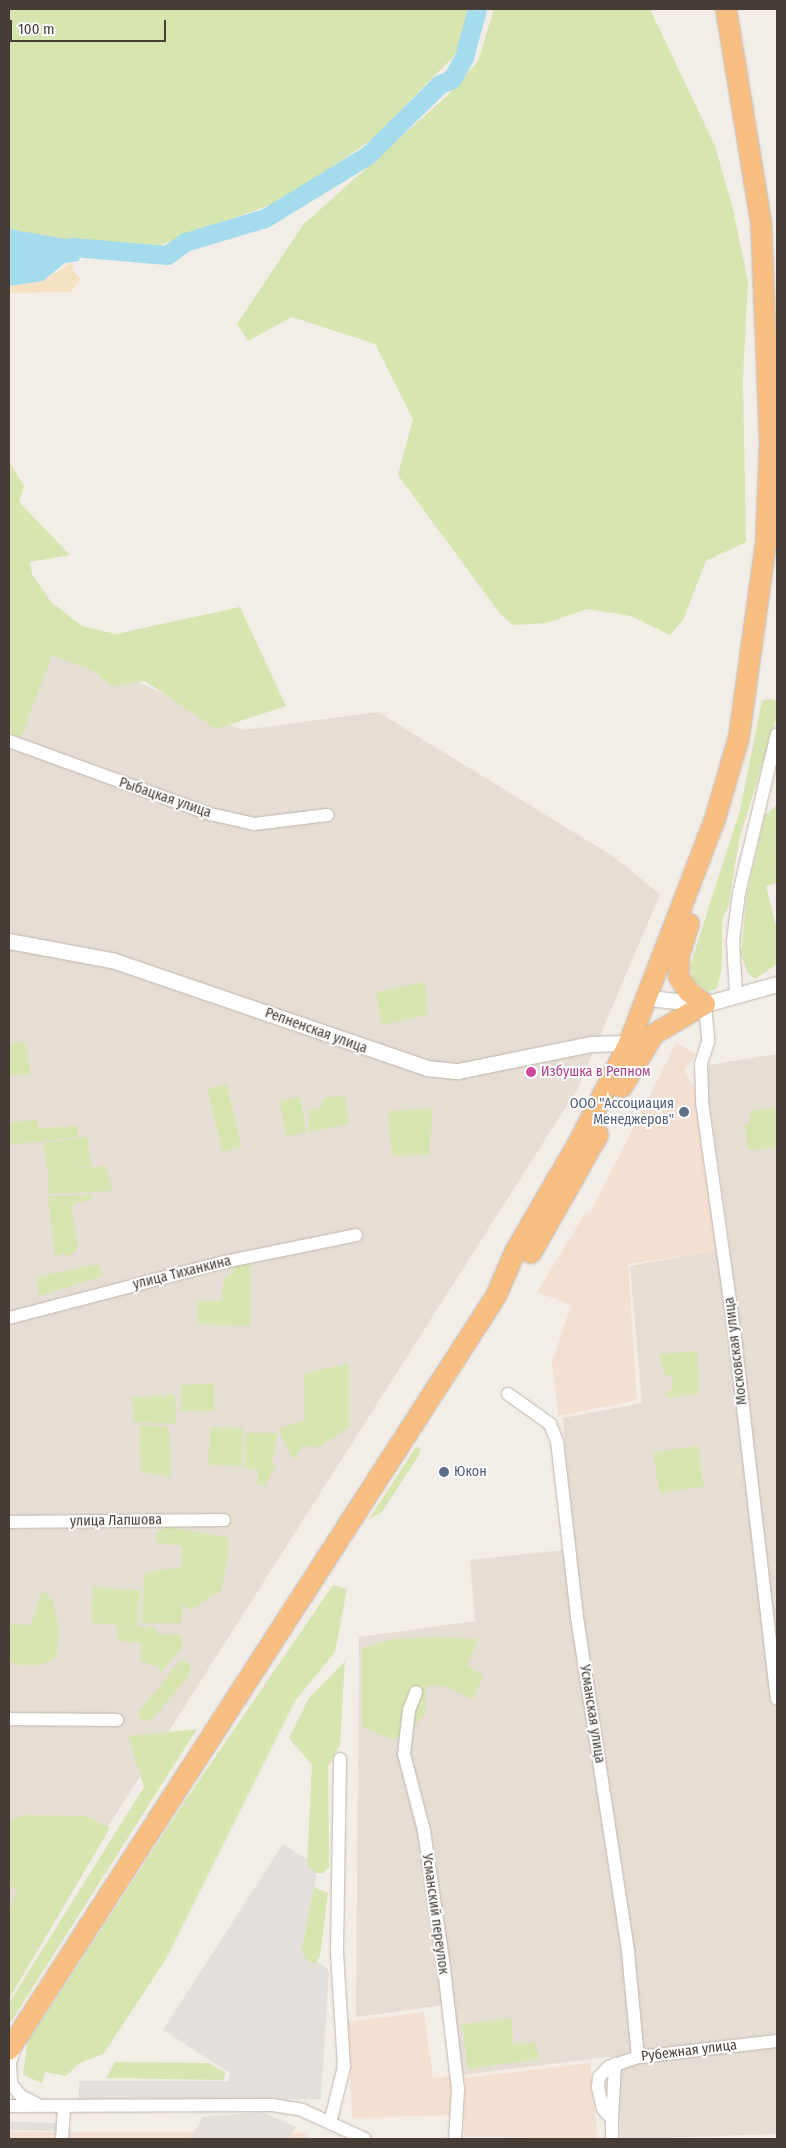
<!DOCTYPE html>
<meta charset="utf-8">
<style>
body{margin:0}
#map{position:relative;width:786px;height:2148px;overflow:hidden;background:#f2ede6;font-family:"Fira Sans Condensed",sans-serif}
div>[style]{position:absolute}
.residential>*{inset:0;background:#e6ded5}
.commercial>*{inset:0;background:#f4e0d2}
.industrial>*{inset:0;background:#e5dfdb}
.green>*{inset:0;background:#d7e5b1;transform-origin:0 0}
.sand>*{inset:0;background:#f5e2c3}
.parking>*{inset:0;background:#e1dedb;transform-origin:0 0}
.water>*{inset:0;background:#a5dced}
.river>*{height:19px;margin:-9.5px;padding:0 9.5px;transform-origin:9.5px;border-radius:9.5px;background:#a5dced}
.roads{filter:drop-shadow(0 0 1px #c0b6ac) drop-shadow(0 0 1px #c0b6ac)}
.minor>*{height:12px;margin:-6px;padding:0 6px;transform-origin:6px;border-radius:6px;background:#fff}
.tertiary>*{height:15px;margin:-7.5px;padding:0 7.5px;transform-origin:7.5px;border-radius:7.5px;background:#fff}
.trunk>*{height:20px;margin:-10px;padding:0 10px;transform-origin:10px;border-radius:10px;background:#f9bf82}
.dots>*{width:14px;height:14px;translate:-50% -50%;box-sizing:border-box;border:2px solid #fff;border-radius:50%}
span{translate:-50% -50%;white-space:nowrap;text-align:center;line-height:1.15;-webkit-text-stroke:4px #fff;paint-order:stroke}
.street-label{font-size:14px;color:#453d36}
.hotel-label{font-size:14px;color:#b23c85}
.left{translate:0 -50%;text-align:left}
.service-label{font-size:14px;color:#4e5e75}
.right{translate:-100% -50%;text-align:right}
.frame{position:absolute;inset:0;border:10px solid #453d36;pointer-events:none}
.scale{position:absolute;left:10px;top:20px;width:156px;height:22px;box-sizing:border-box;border:2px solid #453d36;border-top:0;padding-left:6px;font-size:15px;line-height:18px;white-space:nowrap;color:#453d36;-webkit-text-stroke:4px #fff;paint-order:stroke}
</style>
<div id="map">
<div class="residential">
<div style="clip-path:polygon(9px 605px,55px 644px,242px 730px,378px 712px,614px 857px,660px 894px,578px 1088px,9px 1982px)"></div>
<div style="clip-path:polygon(777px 1054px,777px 2134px,621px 2139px,616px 2056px,462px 2075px,452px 2004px,356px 2017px,359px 1637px,475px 1621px,470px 1560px,573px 1549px,563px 1418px,642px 1403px,630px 1266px,730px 1248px,708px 1093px,709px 1065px)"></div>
</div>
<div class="commercial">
<div style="clip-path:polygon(676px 1043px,696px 1054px,684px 1071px,698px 1093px,717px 1251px,628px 1264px,637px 1400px,558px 1416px,552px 1363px,571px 1305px,537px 1292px,586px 1212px,590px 1213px)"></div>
<div style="clip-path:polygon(424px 2012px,433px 2078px,452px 2076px,452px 2115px,352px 2118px,348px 2022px)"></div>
<div style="clip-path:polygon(590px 2063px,598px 2139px,464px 2136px,465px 2078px)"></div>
<div style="clip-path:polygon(9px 2132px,308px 2133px,305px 2139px,9px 2139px)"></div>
</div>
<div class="industrial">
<div style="clip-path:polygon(283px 1844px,317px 1866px,306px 1953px,329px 1970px,321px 2099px,79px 2102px,79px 2081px,228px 2081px,230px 2073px,163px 2030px)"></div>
<div style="clip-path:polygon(262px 2112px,296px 2127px,289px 2139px,190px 2139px,203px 2117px)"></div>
</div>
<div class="green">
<div style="clip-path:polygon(9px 9px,472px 9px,456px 54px,371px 140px,286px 199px,160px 245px,62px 241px,9px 229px)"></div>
<div style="clip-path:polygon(494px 9px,650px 9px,715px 146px,733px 209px,748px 282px,743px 379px,746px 542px,706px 561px,683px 620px,670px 635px,631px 616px,587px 609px,547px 623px,513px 625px,501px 615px,398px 475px,413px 419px,375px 344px,292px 317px,248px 341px,237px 324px,303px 225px,449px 94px,478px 61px)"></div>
<div style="clip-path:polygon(9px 461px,24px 486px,19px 502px,70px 555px,30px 562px,32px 574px,51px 602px,82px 626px,116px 634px,240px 607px,286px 706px,216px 729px,145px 681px,111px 686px,90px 669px,52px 656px,22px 734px,18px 739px,9px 736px)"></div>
<div style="clip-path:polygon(770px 699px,777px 701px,777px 716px,739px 840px,728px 907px,722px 919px,722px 968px,717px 988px,709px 992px,694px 982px,690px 966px,740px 810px,762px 701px)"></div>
<div style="clip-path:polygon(777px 805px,777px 883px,766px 886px,777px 930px,777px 964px,755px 979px,747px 972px,741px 954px,747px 894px,765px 815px)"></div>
<div style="clip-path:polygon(425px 982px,427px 1015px,381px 1025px,376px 992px)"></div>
<div style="clip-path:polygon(25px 1042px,31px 1074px,9px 1076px,9px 1044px)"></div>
<div style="left:227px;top:1084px;width:65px;height:20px;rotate:77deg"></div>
<div style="clip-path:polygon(345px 1096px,349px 1124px,309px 1132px,308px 1110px,322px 1107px,322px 1098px)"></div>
<div style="left:300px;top:1097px;width:36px;height:21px;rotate:79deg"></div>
<div style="clip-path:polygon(777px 1107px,777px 1148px,748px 1150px,744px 1124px,750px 1123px,750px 1111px)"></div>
<div style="clip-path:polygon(433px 1108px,429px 1155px,392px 1156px,388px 1111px)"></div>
<div style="clip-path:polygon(37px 1120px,39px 1128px,78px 1126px,78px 1137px,9px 1145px,9px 1122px)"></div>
<div style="left:87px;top:1137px;width:29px;height:44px;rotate:82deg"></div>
<div style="clip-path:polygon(106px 1166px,112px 1191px,48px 1194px,49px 1170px)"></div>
<div style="clip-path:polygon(92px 1195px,92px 1199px,71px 1205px,78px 1247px,67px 1258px,65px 1253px,55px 1256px,48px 1196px)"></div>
<div style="clip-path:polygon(250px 1263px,250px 1326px,198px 1324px,197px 1301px,222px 1301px,224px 1277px,232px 1274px,232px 1267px)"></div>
<div style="clip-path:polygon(98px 1264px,104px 1276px,39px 1296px,37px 1277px)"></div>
<div style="clip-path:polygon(697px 1351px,699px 1394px,666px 1398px,665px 1392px,672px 1390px,673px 1376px,665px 1375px,659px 1354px)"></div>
<div style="clip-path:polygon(349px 1363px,349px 1427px,320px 1447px,303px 1446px,293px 1460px,278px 1428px,305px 1420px,304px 1374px)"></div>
<div style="clip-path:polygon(214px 1383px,215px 1411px,180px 1411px,182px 1385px)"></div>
<div style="clip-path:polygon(175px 1395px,176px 1424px,134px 1422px,132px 1397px)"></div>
<div style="clip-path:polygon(139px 1425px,169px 1427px,171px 1477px,141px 1472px)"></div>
<div style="left:210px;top:1427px;width:33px;height:38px;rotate:2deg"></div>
<div style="clip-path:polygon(245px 1433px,278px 1433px,272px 1463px,276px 1466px,264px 1486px,257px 1484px,258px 1470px,245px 1468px)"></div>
<div style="left:698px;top:1446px;width:41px;height:45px;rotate:82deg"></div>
<div style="clip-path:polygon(416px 1447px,420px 1448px,419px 1455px,382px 1512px,369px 1519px)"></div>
<div style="clip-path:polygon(167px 1527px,228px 1537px,229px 1552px,221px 1591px,191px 1610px,183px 1605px,182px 1623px,141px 1623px,144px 1573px,182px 1567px,182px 1546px,157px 1543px,156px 1534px)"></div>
<div style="clip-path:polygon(333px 1585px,347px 1589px,335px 1652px,295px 1701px,166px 1959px,104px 2053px,78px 2064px,66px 2076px,45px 2072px,42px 2083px,23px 2075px,27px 2043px,185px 1801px)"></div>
<div style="left:93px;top:1587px;width:47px;height:36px;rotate:4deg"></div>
<div style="clip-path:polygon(42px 1590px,53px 1600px,59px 1630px,57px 1653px,55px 1659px,38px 1665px,18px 1665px,9px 1661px,9px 1624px,31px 1625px)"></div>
<div style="clip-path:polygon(117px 1625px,157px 1628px,157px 1634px,182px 1635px,182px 1647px,161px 1673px,158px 1667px,140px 1661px,141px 1643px,118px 1641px)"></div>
<div style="clip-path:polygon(438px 1637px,479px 1639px,467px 1665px,483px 1676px,473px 1700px,445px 1686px,426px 1685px,425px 1713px,406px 1736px,392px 1739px,362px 1727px,362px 1648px,394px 1639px)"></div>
<div style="clip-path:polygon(181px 1660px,191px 1664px,190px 1675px,150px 1721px,139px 1719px,138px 1712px)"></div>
<div style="clip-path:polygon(345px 1661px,340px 1745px,328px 1767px,329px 1867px,323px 1873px,316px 1873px,307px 1864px,312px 1765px,289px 1738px,309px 1698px)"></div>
<div style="clip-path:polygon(197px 1729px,35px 1984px,9px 2025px,9px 2003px,144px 1787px,128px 1736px)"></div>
<div style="clip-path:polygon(25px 1815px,86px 1816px,110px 1828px,9px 1999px,9px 1912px,17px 1890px,9px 1886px,9px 1821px)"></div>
<div style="clip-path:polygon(314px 1887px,328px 1893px,320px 1956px,315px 1964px,305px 1959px,302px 1947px)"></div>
<div style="clip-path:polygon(512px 2018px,513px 2045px,535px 2042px,539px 2059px,468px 2069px,462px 2024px)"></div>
<div style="clip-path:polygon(115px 2062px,208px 2063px,226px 2073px,223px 2080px,106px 2078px)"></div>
</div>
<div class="sand">
<div style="clip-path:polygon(72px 262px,73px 271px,81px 279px,71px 292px,9px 293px,9px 286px,43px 281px)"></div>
</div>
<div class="parking">
<div style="left:9px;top:2122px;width:47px;height:8px;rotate:1deg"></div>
</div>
<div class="water">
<div style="clip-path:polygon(9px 229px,83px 242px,79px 261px,65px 263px,43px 281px,9px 286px)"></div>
</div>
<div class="river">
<div style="left:9px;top:255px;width:64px;rotate:-7.1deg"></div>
<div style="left:73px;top:247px;width:94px;rotate:4.9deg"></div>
<div style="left:167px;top:255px;width:22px;rotate:-36deg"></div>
<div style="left:185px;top:242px;width:84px;rotate:-16.7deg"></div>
<div style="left:265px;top:218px;width:121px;rotate:-31.5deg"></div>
<div style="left:368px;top:155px;width:101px;rotate:-44.6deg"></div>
<div style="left:440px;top:84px;width:13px;rotate:-23deg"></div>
<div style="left:452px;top:79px;width:25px;rotate:-61deg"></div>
<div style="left:464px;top:57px;width:50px;rotate:-74.8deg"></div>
</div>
<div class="roads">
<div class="minor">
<div style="left:9px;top:741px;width:214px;rotate:20deg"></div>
<div style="left:210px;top:814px;width:45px;rotate:12.8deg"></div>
<div style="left:254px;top:824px;width:74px;rotate:-7deg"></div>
<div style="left:736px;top:994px;width:53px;rotate:-93.2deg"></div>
<div style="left:733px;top:941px;width:48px;rotate:-82.9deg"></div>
<div style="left:739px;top:893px;width:163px;rotate:-76.6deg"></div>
<div style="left:705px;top:1004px;width:38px;rotate:85deg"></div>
<div style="left:708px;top:1042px;width:23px;rotate:108deg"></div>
<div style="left:701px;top:1064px;width:38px;rotate:88deg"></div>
<div style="left:702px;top:1102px;width:229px;rotate:82deg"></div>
<div style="left:734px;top:1329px;width:372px;rotate:83.4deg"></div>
<div style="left:9px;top:1318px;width:218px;rotate:-14.6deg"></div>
<div style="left:220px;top:1263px;width:139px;rotate:-11.6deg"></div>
<div style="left:508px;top:1394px;width:52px;rotate:35.5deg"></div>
<div style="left:550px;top:1424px;width:18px;rotate:68deg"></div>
<div style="left:557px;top:1441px;width:177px;rotate:83.5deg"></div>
<div style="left:577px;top:1617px;width:339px;rotate:81.3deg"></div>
<div style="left:628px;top:1952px;width:105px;rotate:84.6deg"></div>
<div style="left:9px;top:1522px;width:215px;rotate:-0.5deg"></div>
<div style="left:416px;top:1692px;width:19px;rotate:111deg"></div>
<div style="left:409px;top:1710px;width:44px;rotate:96.5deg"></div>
<div style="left:404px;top:1754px;width:80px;rotate:75.4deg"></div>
<div style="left:424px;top:1831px;width:130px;rotate:81.6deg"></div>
<div style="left:443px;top:1960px;width:130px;rotate:83.4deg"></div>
<div style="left:458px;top:2089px;width:50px;rotate:93.4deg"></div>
<div style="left:9px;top:1719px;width:108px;rotate:0.5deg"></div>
<div style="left:16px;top:2044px;width:20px;rotate:108deg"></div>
<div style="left:10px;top:2063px;width:21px;rotate:87deg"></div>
<div style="left:11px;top:2084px;width:16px;rotate:50deg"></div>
<div style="left:21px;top:2096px;width:18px;rotate:27deg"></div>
<div style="left:9px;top:2106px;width:263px;rotate:-0.2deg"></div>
<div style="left:272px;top:2105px;width:30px;rotate:9deg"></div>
<div style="left:302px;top:2110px;width:69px;rotate:24.7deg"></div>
<div style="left:612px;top:2119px;width:55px;rotate:-86.9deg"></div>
<div style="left:330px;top:2123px;width:58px;rotate:-76deg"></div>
<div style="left:344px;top:2067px;width:116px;rotate:-93.5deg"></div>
<div style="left:337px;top:1951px;width:192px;rotate:-89.1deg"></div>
<div style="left:62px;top:2139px;width:31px;rotate:-86deg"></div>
<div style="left:612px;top:2139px;width:20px;rotate:-90deg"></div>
<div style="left:612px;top:2119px;width:13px;rotate:-132deg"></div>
<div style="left:603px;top:2109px;width:23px;rotate:-103deg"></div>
<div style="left:598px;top:2087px;width:10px;rotate:-84deg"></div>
<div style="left:599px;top:2077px;width:14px;rotate:-45deg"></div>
<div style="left:609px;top:2067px;width:31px;rotate:-19deg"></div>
<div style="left:638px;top:2057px;width:140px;rotate:-6.6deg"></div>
</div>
<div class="tertiary">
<div style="left:9px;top:941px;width:105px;rotate:10.5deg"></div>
<div style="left:112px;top:960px;width:333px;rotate:18.9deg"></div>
<div style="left:427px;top:1068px;width:31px;rotate:6deg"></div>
<div style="left:458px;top:1071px;width:136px;rotate:-11.5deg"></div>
<div style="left:591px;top:1044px;width:38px;rotate:-2deg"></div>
<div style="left:648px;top:998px;width:57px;rotate:6deg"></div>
<div style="left:705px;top:1004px;width:75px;rotate:-15.5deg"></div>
</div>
<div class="trunk">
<div style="left:622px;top:1087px;width:62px;rotate:-58.9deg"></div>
<div style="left:654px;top:1034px;width:59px;rotate:-30.5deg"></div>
<div style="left:705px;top:1004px;width:21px;rotate:-143deg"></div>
<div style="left:688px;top:991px;width:17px;rotate:-123deg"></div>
<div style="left:679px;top:977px;width:21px;rotate:-90deg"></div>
<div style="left:679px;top:956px;width:34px;rotate:-73deg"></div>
<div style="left:531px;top:1253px;width:136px;rotate:-60.4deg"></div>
<div style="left:9px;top:2050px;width:898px;rotate:-57.14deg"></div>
<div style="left:496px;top:1296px;width:48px;rotate:-66.6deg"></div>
<div style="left:515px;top:1252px;width:129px;rotate:-59.9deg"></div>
<div style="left:580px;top:1140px;width:109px;rotate:-63.2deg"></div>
<div style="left:629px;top:1043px;width:240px;rotate:-69deg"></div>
<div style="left:715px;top:819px;width:85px;rotate:-73.7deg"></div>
<div style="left:739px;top:737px;width:197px;rotate:-82.1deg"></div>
<div style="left:766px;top:542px;width:100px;rotate:-87.7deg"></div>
<div style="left:770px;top:442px;width:220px;rotate:-92.3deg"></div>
<div style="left:761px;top:222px;width:216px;rotate:-99.3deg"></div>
</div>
</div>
<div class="dots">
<div style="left:531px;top:1072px;background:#d1479c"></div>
<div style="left:684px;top:1112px;background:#5c6f8a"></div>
<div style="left:444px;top:1472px;background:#5c6f8a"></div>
</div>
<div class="street-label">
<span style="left:165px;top:798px;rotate:19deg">Рыбацкая улица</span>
<span style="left:316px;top:1031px;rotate:20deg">Репненская улица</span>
<span style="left:182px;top:1273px;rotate:-14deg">улица Тиханкина</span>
<span style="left:736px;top:1351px;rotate:-97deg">Московская улица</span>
<span style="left:116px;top:1521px;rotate:-1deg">улица Лапшова</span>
<span style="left:592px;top:1714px;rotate:81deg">Усманская улица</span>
<span style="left:435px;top:1914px;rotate:82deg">Усманский переулок</span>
<span style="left:689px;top:2051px;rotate:-7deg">Рубежная улица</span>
</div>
<div class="hotel-label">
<span class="left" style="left:541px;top:1072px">Избушка в Репном</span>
</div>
<div class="service-label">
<span class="right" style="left:674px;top:1112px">ООО "Ассоциация<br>Менеджеров"</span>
<span class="left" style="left:454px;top:1472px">Юкон</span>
</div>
<div class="frame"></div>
<div class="scale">100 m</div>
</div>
